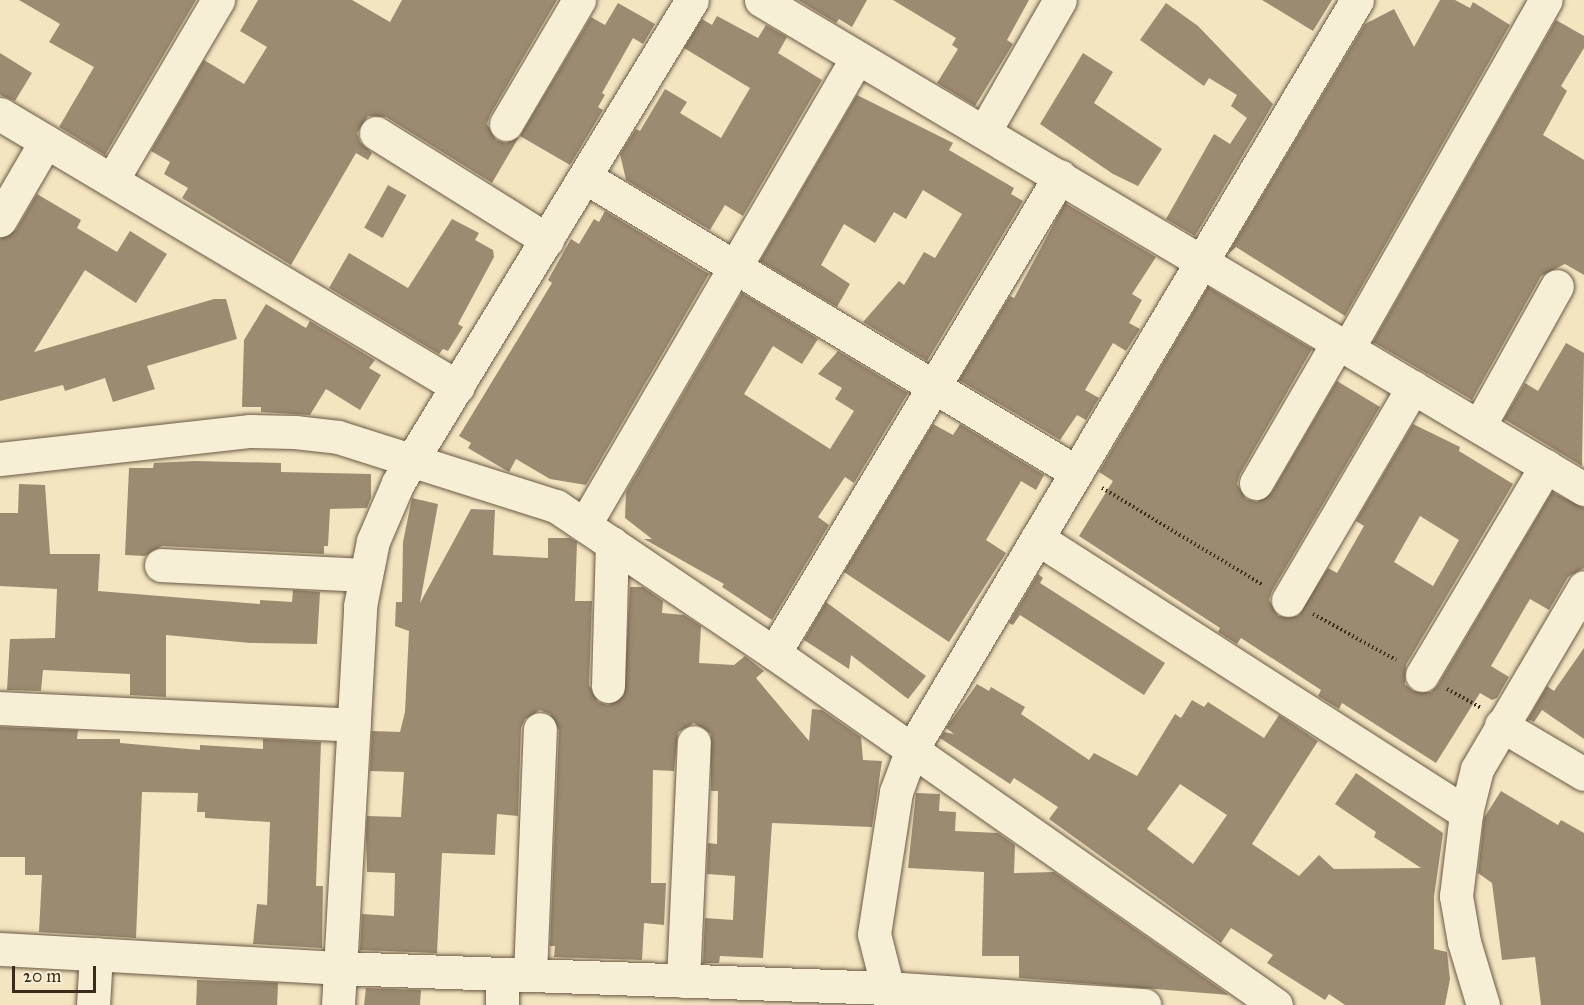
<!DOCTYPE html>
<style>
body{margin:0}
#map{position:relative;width:1584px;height:1005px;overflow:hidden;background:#f3e5c0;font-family:"IM FELL Great Primer",serif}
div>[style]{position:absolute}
.building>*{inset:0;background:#9b8b71;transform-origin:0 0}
.path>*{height:4px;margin-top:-2px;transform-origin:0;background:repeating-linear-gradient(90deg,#3c2a1b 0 1.5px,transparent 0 4.5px)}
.roads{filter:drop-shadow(0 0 2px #6a5944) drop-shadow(0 0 2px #6a5944)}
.minor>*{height:33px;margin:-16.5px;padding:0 16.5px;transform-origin:16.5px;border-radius:16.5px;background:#f7eed6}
span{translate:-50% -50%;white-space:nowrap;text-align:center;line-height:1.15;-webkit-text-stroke:6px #f7eed6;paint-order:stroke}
.scale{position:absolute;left:12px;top:966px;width:84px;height:27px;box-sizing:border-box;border:3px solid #3c2a1b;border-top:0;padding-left:8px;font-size:18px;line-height:21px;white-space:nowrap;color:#3c2a1b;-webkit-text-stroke:4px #f7eed6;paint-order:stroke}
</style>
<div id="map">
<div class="building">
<div style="clip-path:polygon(19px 0,196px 0,105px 155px,59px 127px,94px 67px,49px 42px,60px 24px)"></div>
<div style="clip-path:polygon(258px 0,352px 0,390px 22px,402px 0,557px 0,490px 115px,487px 124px,496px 140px,506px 143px,519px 137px,492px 183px,386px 117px,368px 116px,357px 133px,360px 142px,372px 153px,368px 160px,356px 153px,291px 265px,182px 198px,188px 188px,164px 174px,170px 162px,151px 151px,204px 60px,244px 84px,267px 47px,240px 31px)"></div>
<div style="clip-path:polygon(798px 0,867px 0,852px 27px,839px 19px,836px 23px)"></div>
<div style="clip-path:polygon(893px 0,1029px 0,1007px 40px,1013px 44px,975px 106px,937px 83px,958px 49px,952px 45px,956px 38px)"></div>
<div style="clip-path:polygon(1262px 0,1332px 0,1313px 31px)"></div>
<div style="clip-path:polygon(1440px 0,1455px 0,1470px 8px,1473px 2px,1510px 25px,1345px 316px,1236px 247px,1227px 255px,1365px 24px,1394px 9px,1414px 47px)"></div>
<div style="clip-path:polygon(618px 3px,655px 24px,643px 44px,633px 38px,602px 93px,605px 95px,598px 107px,603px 110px,570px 165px,520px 136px,591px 17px,605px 25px)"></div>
<div style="clip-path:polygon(1166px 3px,1198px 26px,1273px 104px,1195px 236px,1166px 219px,1214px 134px,1230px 144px,1247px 118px,1231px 106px,1237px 95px,1209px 78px,1204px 86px,1140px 40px)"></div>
<div style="clip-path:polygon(717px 16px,758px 38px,766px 25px,787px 37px,778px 53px,822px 80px,743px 216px,725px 205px,710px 230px,626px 180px,620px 154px,636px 129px,640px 131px,665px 89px,687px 102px,680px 113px,721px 138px,750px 88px,684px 48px,702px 19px,712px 25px)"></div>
<div style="clip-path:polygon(1556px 20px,1584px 36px,1584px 48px,1561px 86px,1567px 91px,1543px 135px,1584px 160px,1584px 275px,1565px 264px,1541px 276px,1472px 400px,1373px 342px)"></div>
<div style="clip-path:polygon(0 53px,32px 73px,15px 101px,0 95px)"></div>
<div style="clip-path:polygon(1083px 53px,1113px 72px,1094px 103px,1162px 149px,1138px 186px,1113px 174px,1040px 124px)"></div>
<div style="clip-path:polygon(857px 95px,953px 143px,949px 150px,1014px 188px,1011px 194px,1023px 201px,927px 361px,863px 322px,899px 281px,904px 285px,924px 252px,935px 258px,962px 214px,923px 190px,906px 219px,894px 212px,875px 243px,844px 224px,821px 265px,850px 284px,837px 307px,760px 261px)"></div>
<div style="left:388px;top:185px;width:21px;height:49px;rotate:29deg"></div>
<div style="clip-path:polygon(37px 194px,81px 220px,77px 228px,117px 252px,130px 231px,167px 254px,136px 303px,85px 270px,34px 352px,214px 299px,226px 299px,237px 339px,147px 366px,155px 389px,113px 402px,105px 378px,65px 391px,63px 385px,0 401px,0 239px,16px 230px)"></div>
<div style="clip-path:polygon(1065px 203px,1156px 257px,1132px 294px,1142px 300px,1129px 323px,1140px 329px,1126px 351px,1113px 343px,1085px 390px,1099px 398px,1086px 420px,1077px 415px,1060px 440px,959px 380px,1010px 296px,1014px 298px)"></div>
<div style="clip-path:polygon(605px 211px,709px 274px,586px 485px,550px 479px,516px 459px,509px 472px,468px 448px,471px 443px,459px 436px,552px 283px,548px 280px,571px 239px,579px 244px,594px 219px,599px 222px)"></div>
<div style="clip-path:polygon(452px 219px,479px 233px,475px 240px,493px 250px,494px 257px,458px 324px,463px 327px,448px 351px,443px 349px,439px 354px,329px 288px,349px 253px,408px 288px)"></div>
<div style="clip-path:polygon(evenodd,1208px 287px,1312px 349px,1240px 474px,1237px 484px,1246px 499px,1257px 502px,1272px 492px,1337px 381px,1380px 407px,1272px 591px,1269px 600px,1278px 616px,1298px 616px,1328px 568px,1337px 573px,1364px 526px,1356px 521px,1413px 424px,1460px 447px,1459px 451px,1513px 484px,1406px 665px,1405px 684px,1413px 691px,1431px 692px,1438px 685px,1552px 492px,1584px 508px,1584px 568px,1568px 577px,1549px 610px,1530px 599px,1491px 666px,1509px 677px,1497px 698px,1492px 700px,1480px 693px,1436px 763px,1342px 703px,1339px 709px,1318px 696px,1321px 690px,1241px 638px,1237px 644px,1218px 632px,1220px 628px,1079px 536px,1113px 481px,1099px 472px,1208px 287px,1420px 516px,1459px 540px,1433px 586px,1394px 562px,1420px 516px)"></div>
<div style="clip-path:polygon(742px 293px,818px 339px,802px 364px,773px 346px,744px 394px,830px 449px,854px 411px,835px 399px,842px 388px,818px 374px,838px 351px,908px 393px,854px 483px,845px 477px,818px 517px,829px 525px,772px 620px,722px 587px,724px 584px,644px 539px,652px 539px,625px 518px,626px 492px)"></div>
<div style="clip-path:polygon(266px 304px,306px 328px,310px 321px,375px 360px,369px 368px,381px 375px,360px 410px,326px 389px,310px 415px,261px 412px,261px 407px,242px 407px,244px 340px)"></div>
<div style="clip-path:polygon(1566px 343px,1584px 353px,1582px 466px,1504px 419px,1525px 383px,1538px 391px)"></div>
<div style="clip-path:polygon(933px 424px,953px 435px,960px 424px,1044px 475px,1036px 490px,1021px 481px,986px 540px,1006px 553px,949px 642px,844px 572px)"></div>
<div style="clip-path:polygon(195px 461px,281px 463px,281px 472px,371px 474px,371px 498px,367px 508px,330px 509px,328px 546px,324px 546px,324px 554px,162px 546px,145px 556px,125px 555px,129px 468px,153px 468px,154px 463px)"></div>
<div style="clip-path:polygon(19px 484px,45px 485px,50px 554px,100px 554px,98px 591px,260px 604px,260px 600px,292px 602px,293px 590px,320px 592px,317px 644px,250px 643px,166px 635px,166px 697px,130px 695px,130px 674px,43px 670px,41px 691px,7px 690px,10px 639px,55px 638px,57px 589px,0 586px,0 513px,18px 513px)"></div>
<div style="clip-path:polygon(412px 498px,438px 504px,420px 603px,471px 509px,495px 510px,493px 555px,548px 558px,548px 538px,570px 538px,577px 542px,575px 601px,592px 601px,589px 685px,598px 702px,608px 705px,624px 695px,630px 587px,643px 587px,663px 601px,662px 613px,684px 615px,701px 626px,699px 663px,734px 665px,745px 656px,764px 671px,756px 678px,809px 741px,812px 709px,822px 710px,861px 737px,863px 760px,882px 761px,872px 827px,772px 823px,763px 958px,720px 956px,719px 963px,703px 963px,705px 918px,733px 920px,735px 876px,707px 874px,708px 843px,717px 844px,718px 791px,711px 791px,711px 734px,694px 723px,678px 732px,674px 771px,653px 770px,651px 883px,666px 883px,664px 925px,644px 923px,642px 960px,554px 957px,555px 946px,550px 946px,559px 730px,550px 714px,540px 710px,525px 719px,521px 728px,518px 816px,497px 814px,495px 855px,442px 853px,437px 953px,360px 950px,362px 914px,394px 916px,395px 873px,367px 872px,366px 836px,367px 816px,401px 817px,404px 772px,370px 771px,372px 731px,400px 732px,405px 712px,409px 631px,395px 626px,396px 602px,402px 602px,403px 542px)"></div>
<div style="clip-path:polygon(1038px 574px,1043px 578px,1040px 583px,1165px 663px,1144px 695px,1020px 615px,1013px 625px,1009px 623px)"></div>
<div style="clip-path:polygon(826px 602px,926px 676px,908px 699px,851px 655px,849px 669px,804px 640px)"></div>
<div style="clip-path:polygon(1584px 648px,1584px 739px,1542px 710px,1534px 722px,1528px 719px,1547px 686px,1554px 691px)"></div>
<div style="clip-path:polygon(evenodd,977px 684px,989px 691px,991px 687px,1025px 707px,1021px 714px,1089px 760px,1094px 753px,1137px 776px,1175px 714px,1181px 718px,1192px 700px,1204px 707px,1208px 702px,1264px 738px,1279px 715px,1318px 741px,1252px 844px,1299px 876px,1319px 855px,1334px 869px,1421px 868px,1374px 837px,1376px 832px,1335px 804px,1356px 773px,1443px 833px,1434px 897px,1434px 949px,1447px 952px,1450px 979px,1445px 1005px,1345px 1005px,1329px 994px,1325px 1000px,1267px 963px,1273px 955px,1231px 928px,1221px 943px,1049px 819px,1058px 807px,1014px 778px,1010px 784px,940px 738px,944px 732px,954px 734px,946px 728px,977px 684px,1180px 784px,1227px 815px,1193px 864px,1147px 829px,1180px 784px)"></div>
<div style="clip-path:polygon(0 727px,78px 730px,77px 739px,120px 739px,120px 743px,200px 750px,200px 745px,263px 749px,263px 739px,321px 742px,316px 886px,323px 886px,322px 948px,253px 944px,257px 904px,267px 905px,270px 822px,205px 818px,205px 812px,197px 812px,198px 793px,142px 792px,136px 938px,39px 932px,42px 875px,25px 875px,25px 857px,0 857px)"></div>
<div style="clip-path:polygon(1501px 791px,1558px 825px,1561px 820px,1584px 833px,1584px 1005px,1541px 1005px,1535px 957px,1502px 960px,1492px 883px,1478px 873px,1484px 818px)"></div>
<div style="clip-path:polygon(916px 793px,940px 794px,939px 811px,956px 812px,955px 831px,998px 833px,1015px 845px,1014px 873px,1054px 872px,1229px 995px,1019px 978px,1019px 956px,982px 956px,984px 872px,908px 868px)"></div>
<div style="left:197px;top:980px;width:81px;height:25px;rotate:2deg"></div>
<div style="clip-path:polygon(366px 988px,421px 990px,420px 1005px,364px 1005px)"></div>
</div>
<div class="path">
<div style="left:1102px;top:488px;width:188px;rotate:31.1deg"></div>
<div style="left:1313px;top:614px;width:95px;rotate:29deg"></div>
<div style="left:1447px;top:689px;width:38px;rotate:29deg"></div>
</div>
<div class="roads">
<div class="minor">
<div style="left:761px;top:0;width:957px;rotate:30.72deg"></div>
<div style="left:0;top:114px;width:533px;rotate:30.8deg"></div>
<div style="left:506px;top:124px;width:144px;rotate:-59.5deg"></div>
<div style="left:984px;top:132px;width:152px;rotate:-60.1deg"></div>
<div style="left:376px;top:133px;width:202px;rotate:32deg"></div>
<div style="left:585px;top:177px;width:573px;rotate:31deg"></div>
<div style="left:112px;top:180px;width:209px;rotate:-59.5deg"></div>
<div style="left:0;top:220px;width:91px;rotate:-59.8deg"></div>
<div style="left:1348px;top:348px;width:400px;rotate:-60.4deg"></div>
<div style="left:1479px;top:426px;width:160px;rotate:-60.9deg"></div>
<div style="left:0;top:459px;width:252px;rotate:-6.4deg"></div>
<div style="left:250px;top:431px;width:45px;rotate:1.3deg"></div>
<div style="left:295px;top:432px;width:43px;rotate:6.6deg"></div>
<div style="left:338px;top:437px;width:229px;rotate:17.6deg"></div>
<div style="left:556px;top:506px;width:263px;rotate:34deg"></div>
<div style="left:774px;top:653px;width:613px;rotate:35.04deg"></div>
<div style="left:1256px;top:483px;width:163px;rotate:-59.8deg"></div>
<div style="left:585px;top:524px;width:540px;rotate:-59.73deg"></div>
<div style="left:1037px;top:538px;width:510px;rotate:32.66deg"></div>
<div style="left:161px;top:565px;width:204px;rotate:2.8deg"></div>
<div style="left:1288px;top:600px;width:247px;rotate:-59.6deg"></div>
<div style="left:774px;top:653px;width:556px;rotate:-59.05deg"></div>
<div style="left:1422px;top:675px;width:243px;rotate:-59.3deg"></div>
<div style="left:608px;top:686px;width:143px;rotate:-88.4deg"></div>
<div style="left:0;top:708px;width:354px;rotate:2.7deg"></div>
<div style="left:1501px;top:725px;width:96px;rotate:30.6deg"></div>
<div style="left:0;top:949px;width:340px;rotate:3.2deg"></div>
<div style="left:339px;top:968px;width:548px;rotate:2.09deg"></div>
<div style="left:887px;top:988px;width:258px;rotate:3.8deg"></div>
<div style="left:530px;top:975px;width:246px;rotate:-87.7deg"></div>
<div style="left:683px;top:981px;width:239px;rotate:-87.4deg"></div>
<div style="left:93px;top:1005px;width:51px;rotate:-86.6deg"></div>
<div style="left:338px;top:1005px;width:400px;rotate:-86.8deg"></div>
<div style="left:360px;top:606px;width:66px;rotate:-78.7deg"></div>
<div style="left:373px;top:541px;width:63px;rotate:-66.7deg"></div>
<div style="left:398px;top:483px;width:565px;rotate:-58.67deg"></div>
<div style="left:502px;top:1005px;width:31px;rotate:-90deg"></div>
<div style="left:892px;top:1005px;width:73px;rotate:-104.2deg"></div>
<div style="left:874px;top:934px;width:144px;rotate:-81.2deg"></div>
<div style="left:896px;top:792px;width:46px;rotate:-69.6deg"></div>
<div style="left:912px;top:749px;width:871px;rotate:-59.28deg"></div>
<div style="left:1483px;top:1005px;width:66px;rotate:-106.8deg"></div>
<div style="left:1464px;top:942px;width:47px;rotate:-99.9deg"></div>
<div style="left:1456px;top:896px;width:84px;rotate:-83.1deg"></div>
<div style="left:1466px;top:813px;width:45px;rotate:-76deg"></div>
<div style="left:1477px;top:769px;width:211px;rotate:-59.5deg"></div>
</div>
</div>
<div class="scale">20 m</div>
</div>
